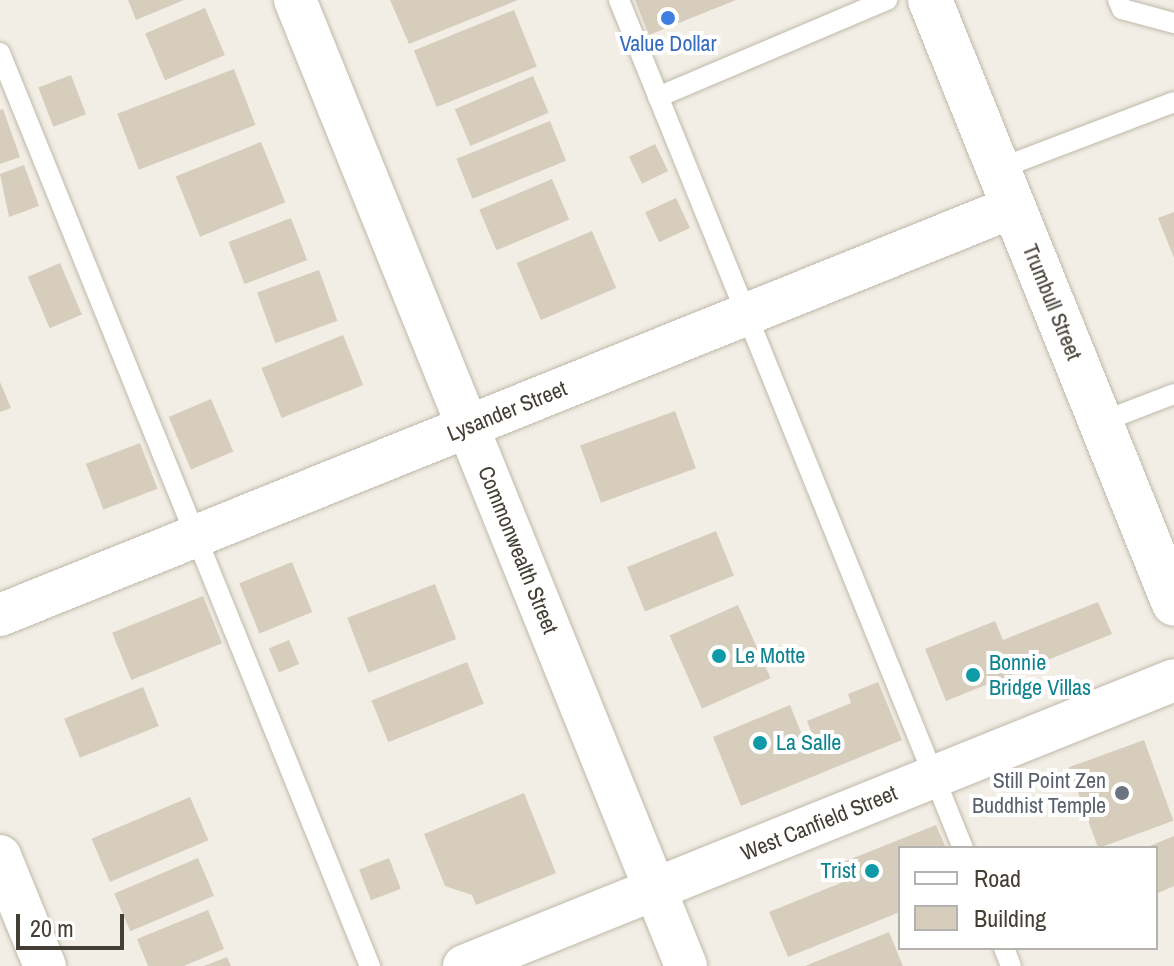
<!DOCTYPE html>
<style>
body{margin:0}
#map{position:relative;width:1174px;height:966px;overflow:hidden;background:#f2eee5;font-family:"Archivo Narrow",sans-serif}
div>[style]{position:absolute}
.building>*{inset:0;background:#d6cdbd;transform-origin:0 0}
.roads{filter:drop-shadow(0 0 2px #c0b9ab) drop-shadow(0 0 2px #c0b9ab)}
.service>*{height:20px;margin:-10px;padding:0 10px;transform-origin:10px;border-radius:10px;background:#fff}
.minor>*{height:42px;margin:-21px;padding:0 21px;transform-origin:21px;border-radius:21px;background:#fff}
.tertiary>*{height:44px;margin:-22px;padding:0 22px;transform-origin:22px;border-radius:22px;background:#fff}
.dots>*{width:22px;height:22px;translate:-50% -50%;box-sizing:border-box;border:4px solid #fff;border-radius:50%}
span{translate:-50% -50%;white-space:nowrap;text-align:center;line-height:1.15;-webkit-text-stroke:8px #fff;paint-order:stroke}
.shop-label{font-size:22px;color:#366cbe}
.street-label{font-size:22px;color:#443f35}
.culture-label{font-size:22px;color:#0d838f}
.left{translate:0 -50%;text-align:left}
.right{translate:-100% -50%;text-align:right}
.worship-label{font-size:22px;color:#5b616d}
.legend{position:absolute;left:898px;top:846px;width:260px;height:104px;box-sizing:border-box;background:#fff;border:2px solid #b4b2ae;margin:0;padding:10px 14px;list-style:none;font-size:24px;color:#443f35}
.legend li{display:flex;align-items:center;gap:16px;height:40px}
.legend b{width:40px;border:2px solid #b4b2ae}
.scale{position:absolute;left:16px;top:914px;width:108px;height:36px;box-sizing:border-box;border:4px solid #443f35;border-top:0;padding-left:10px;font-size:24px;line-height:28px;white-space:nowrap;color:#443f35;-webkit-text-stroke:6px #fff;paint-order:stroke}
</style>
<div id="map">
<div class="building">
<div style="clip-path:polygon(128px 0,184px 0,136px 20px)"></div>
<div style="clip-path:polygon(390px 0,518px 0,409px 44px)"></div>
<div style="clip-path:polygon(635px 0,736px 0,649px 35px)"></div>
<div style="left:205px;top:8px;width:51px;height:65px;rotate:67deg"></div>
<div style="left:514px;top:10px;width:61px;height:108px;rotate:68deg"></div>
<div style="left:234px;top:69px;width:60px;height:125px;rotate:69deg"></div>
<div style="left:71px;top:75px;width:42px;height:35px;rotate:69deg"></div>
<div style="left:533px;top:76px;width:40px;height:85px;rotate:67deg"></div>
<div style="clip-path:polygon(3px 109px,20px 157px,0 164px,0 110px)"></div>
<div style="left:550px;top:121px;width:43px;height:101px;rotate:68deg"></div>
<div style="left:261px;top:142px;width:65px;height:92px;rotate:68deg"></div>
<div style="left:655px;top:144px;width:30px;height:29px;rotate:64deg"></div>
<div style="clip-path:polygon(24px 165px,39px 206px,9px 217px,0 174px)"></div>
<div style="left:552px;top:179px;width:44px;height:79px;rotate:67deg"></div>
<div style="left:676px;top:198px;width:33px;height:34px;rotate:65deg"></div>
<div style="clip-path:polygon(1174px 212px,1174px 258px,1158px 218px)"></div>
<div style="left:291px;top:218px;width:45px;height:67px;rotate:69deg"></div>
<div style="left:592px;top:231px;width:62px;height:82px;rotate:67deg"></div>
<div style="left:60px;top:263px;width:56px;height:35px;rotate:67deg"></div>
<div style="left:319px;top:270px;width:54px;height:66px;rotate:70deg"></div>
<div style="left:343px;top:335px;width:54px;height:88px;rotate:68deg"></div>
<div style="clip-path:polygon(0 382px,11px 408px,0 412px)"></div>
<div style="left:211px;top:399px;width:57px;height:46px;rotate:67deg"></div>
<div style="left:675px;top:411px;width:61px;height:101px;rotate:70deg"></div>
<div style="left:140px;top:443px;width:49px;height:58px;rotate:69deg"></div>
<div style="left:716px;top:531px;width:48px;height:96px;rotate:68deg"></div>
<div style="left:292px;top:562px;width:54px;height:57px;rotate:68deg"></div>
<div style="left:435px;top:584px;width:59px;height:94px;rotate:69deg"></div>
<div style="left:203px;top:596px;width:51px;height:98px;rotate:68deg"></div>
<div style="clip-path:polygon(1098px 602px,1112px 634px,946px 701px,925px 649px,995px 621px,1003px 640px)"></div>
<div style="left:738px;top:605px;width:80px;height:75px;rotate:66deg"></div>
<div style="left:289px;top:640px;width:26px;height:22px;rotate:67deg"></div>
<div style="left:467px;top:662px;width:45px;height:103px;rotate:68deg"></div>
<div style="clip-path:polygon(878px 682px,902px 740px,741px 806px,713px 737px,790px 705px,808px 750px,817px 746px,807px 721px,851px 703px,848px 694px)"></div>
<div style="left:143px;top:687px;width:42px;height:85px;rotate:68deg"></div>
<div style="left:1144px;top:740px;width:86px;height:80px;rotate:70deg"></div>
<div style="clip-path:polygon(524px 793px,556px 873px,476px 905px,472px 895px,445px 886px,424px 834px)"></div>
<div style="left:190px;top:797px;width:47px;height:107px;rotate:67deg"></div>
<div style="clip-path:polygon(936px 825px,946px 848px,900px 848px,900px 912px,788px 957px,769px 912px,848px 880px,841px 863px)"></div>
<div style="clip-path:polygon(1174px 836px,1174px 886px,1156px 894px,1156px 848px,1145px 848px)"></div>
<div style="left:198px;top:858px;width:41px;height:91px;rotate:67deg"></div>
<div style="left:389px;top:858px;width:33px;height:32px;rotate:69deg"></div>
<div style="clip-path:polygon(208px 910px,224px 949px,184px 966px,148px 966px,137px 939px)"></div>
<div style="clip-path:polygon(889px 932px,903px 966px,805px 966px)"></div>
<div style="clip-path:polygon(227px 957px,231px 966px,204px 966px)"></div>
</div>
<div class="roads">
<div class="service">
<div style="left:619px;top:0;width:915px;rotate:67.92deg"></div>
<div style="left:1118px;top:0;width:10px;rotate:66deg"></div>
<div style="left:1122px;top:9px;width:54px;rotate:15.1deg"></div>
<div style="left:0;top:53px;width:985px;rotate:67.94deg"></div>
<div style="left:658px;top:97px;width:249px;rotate:-23deg"></div>
<div style="left:998px;top:169px;width:188px;rotate:-20.8deg"></div>
<div style="left:1101px;top:422px;width:78px;rotate:-21deg"></div>
<div style="left:1004px;top:948px;width:19px;rotate:69deg"></div>
</div>
<div class="minor">
<div style="left:295px;top:0;width:1042px;rotate:67.96deg"></div>
<div style="left:0;top:615px;width:1092px;rotate:-21.94deg"></div>
<div style="left:0;top:856px;width:119px;rotate:67.8deg"></div>
<div style="left:464px;top:966px;width:765px;rotate:-21.94deg"></div>
</div>
<div class="tertiary">
<div style="left:930px;top:0;width:651px;rotate:68deg"></div>
</div>
</div>
<div class="dots">
<div style="left:668px;top:18px;background:#3f7fe0"></div>
<div style="left:719px;top:656px;background:#0f9aa8"></div>
<div style="left:973px;top:675px;background:#0f9aa8"></div>
<div style="left:760px;top:743px;background:#0f9aa8"></div>
<div style="left:1122px;top:793px;background:#6b7280"></div>
<div style="left:872px;top:871px;background:#0f9aa8"></div>
</div>
<div class="shop-label">
<span style="left:668px;top:44px">Value Dollar</span>
</div>
<div class="street-label">
<span style="left:1052px;top:302px;rotate:68deg">Trumbull Street</span>
<span style="left:507px;top:411px;rotate:-22deg">Lysander Street</span>
<span style="left:518px;top:550px;rotate:68deg">Commonwealth Street</span>
<span style="left:819px;top:823px;rotate:-22deg">West Canfield Street</span>
</div>
<div class="culture-label">
<span class="left" style="left:735px;top:656px">Le Motte</span>
<span class="left" style="left:989px;top:675px">Bonnie<br>Bridge Villas</span>
<span class="left" style="left:776px;top:743px">La Salle</span>
<span class="right" style="left:856px;top:871px">Trist</span>
</div>
<div class="worship-label">
<span class="right" style="left:1106px;top:793px">Still Point Zen<br>Buddhist Temple</span>
</div>
<ul class="legend">
<li><b style="height:10px;background:#fff"></b>Road</li>
<li><b style="height:22px;background:#d6cdbd"></b>Building</li>
</ul>
<div class="scale">20 m</div>
</div>
